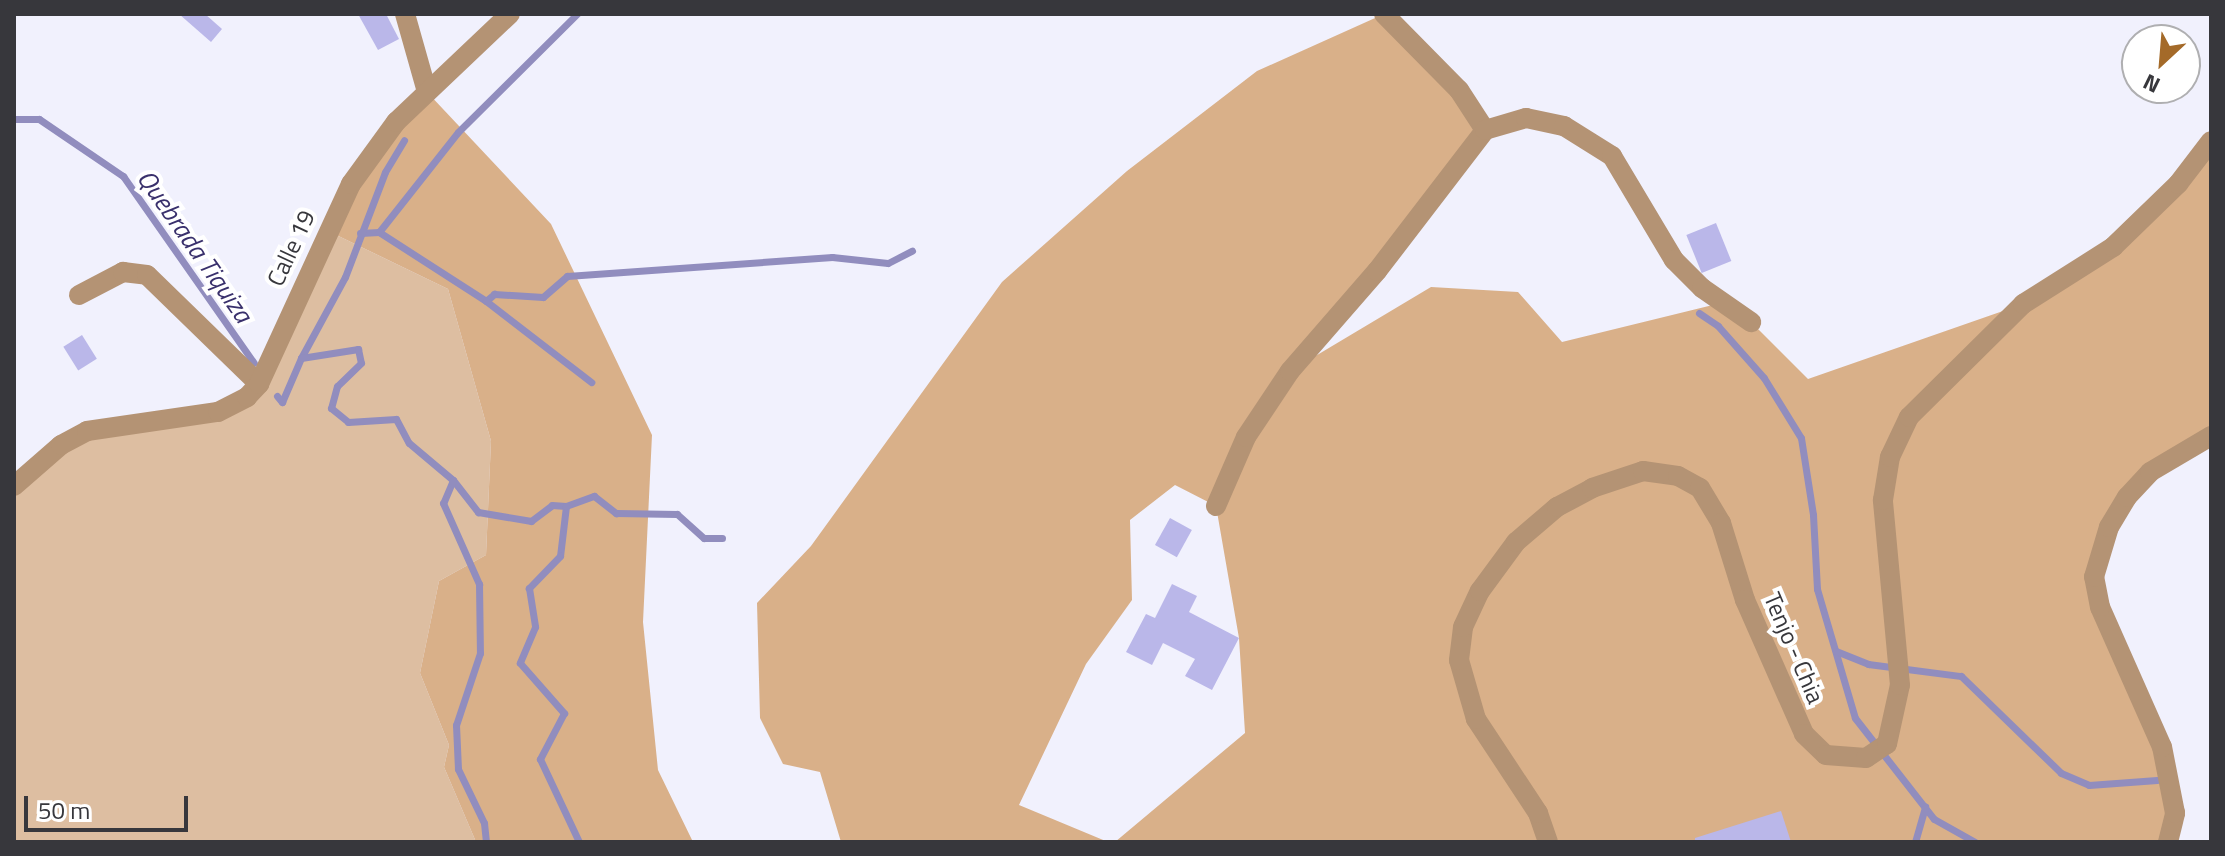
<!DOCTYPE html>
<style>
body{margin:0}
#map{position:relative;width:2225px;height:856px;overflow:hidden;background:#f1f1fd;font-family:"Titillium Web",sans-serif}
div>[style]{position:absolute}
.green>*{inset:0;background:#ddbea1}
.forest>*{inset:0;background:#d9b089}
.stream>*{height:7px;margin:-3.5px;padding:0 3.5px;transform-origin:3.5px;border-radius:3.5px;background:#918dbe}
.building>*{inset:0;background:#bab7e9;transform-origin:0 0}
.minor>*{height:20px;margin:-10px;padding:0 10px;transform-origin:10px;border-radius:10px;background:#b49374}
span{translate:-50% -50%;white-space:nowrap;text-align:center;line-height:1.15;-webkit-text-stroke:8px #fff;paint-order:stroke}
.street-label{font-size:24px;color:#37373c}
.water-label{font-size:26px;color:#39306c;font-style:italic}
.frame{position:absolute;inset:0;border:16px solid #37373c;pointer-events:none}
.north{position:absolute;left:2121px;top:24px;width:80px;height:80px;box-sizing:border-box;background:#fff;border:2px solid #afafb1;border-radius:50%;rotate:206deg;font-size:22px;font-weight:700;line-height:32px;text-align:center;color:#37373c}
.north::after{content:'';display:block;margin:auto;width:28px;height:36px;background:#a46a29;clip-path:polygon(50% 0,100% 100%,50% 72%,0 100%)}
.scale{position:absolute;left:24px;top:796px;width:164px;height:36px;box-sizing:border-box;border:4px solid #37373c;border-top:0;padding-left:10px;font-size:24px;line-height:28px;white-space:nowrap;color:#37373c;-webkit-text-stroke:6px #fff;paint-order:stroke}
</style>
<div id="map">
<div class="green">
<div style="clip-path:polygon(326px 230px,448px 289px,491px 441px,486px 555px,439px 581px,420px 673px,449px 745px,444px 767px,476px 842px,14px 842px,14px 486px,61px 445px,247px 397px)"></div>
</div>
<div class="forest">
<div style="clip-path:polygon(1384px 14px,1485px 130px,1292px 370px,1431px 287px,1518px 292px,1562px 342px,1721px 303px,1751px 322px,1808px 379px,2023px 304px,2081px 264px,2211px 141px,2211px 436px,2127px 497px,2094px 577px,2162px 747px,2168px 842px,1115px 842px,1245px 733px,1239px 638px,1216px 506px,1175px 485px,1130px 520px,1132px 600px,1086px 664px,1019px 805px,1108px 842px,841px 842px,820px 772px,783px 764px,760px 718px,757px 603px,811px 546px,1002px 282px,1127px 171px,1257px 71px)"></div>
<div style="clip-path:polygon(427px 92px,551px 224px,652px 435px,643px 622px,658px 770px,693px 842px,476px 842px,444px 767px,449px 745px,420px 673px,439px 581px,486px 555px,491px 441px,448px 289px,326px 230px)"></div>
</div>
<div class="stream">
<div style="left:14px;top:119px;width:25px"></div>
<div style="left:39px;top:119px;width:102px;rotate:34.2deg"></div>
<div style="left:123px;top:176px;width:228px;rotate:55deg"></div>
<div style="left:379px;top:232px;width:127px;rotate:-51.7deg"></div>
<div style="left:458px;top:132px;width:168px;rotate:-44.8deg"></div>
<div style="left:360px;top:233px;width:19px;rotate:-3deg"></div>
<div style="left:379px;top:232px;width:127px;rotate:32.8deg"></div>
<div style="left:486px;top:301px;width:11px;rotate:-41deg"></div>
<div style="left:494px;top:294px;width:49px;rotate:3.5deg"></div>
<div style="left:543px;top:297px;width:32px;rotate:-41deg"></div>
<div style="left:567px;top:276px;width:266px;rotate:-4.1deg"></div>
<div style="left:832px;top:257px;width:56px;rotate:6.1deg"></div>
<div style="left:888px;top:263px;width:27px;rotate:-27deg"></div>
<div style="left:486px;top:301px;width:133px;rotate:37.6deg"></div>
<div style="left:1699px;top:313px;width:23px;rotate:34deg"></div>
<div style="left:1718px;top:326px;width:69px;rotate:48.5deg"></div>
<div style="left:1764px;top:378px;width:70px;rotate:58.3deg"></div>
<div style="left:1801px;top:438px;width:78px;rotate:81.1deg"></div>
<div style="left:1813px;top:515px;width:74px;rotate:86.9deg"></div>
<div style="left:1817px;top:589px;width:134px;rotate:73.6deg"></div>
<div style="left:1855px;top:718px;width:128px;rotate:52deg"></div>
<div style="left:1934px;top:819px;width:47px;rotate:29.3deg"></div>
<div style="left:301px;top:358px;width:92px;rotate:-61.5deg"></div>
<div style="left:345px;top:277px;width:112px;rotate:-69.1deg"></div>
<div style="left:385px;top:172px;width:37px;rotate:-59deg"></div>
<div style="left:277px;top:396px;width:8px;rotate:50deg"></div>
<div style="left:282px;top:402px;width:48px;rotate:-66.6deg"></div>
<div style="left:301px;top:358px;width:58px;rotate:-9deg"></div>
<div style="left:358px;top:349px;width:14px;rotate:78deg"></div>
<div style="left:361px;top:363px;width:33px;rotate:136deg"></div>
<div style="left:337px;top:386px;width:23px;rotate:105deg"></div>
<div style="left:331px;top:408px;width:22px;rotate:39deg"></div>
<div style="left:348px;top:422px;width:48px;rotate:-3.6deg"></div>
<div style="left:396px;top:419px;width:27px;rotate:62deg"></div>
<div style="left:409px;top:443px;width:57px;rotate:40.1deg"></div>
<div style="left:453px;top:480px;width:41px;rotate:52deg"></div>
<div style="left:478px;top:512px;width:54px;rotate:9.6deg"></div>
<div style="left:531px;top:521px;width:26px;rotate:-37deg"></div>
<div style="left:552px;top:505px;width:14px;rotate:4deg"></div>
<div style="left:566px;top:506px;width:50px;rotate:96.8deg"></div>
<div style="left:560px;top:556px;width:45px;rotate:134.1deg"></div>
<div style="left:529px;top:588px;width:39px;rotate:81deg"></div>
<div style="left:535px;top:627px;width:39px;rotate:113deg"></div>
<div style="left:520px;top:663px;width:67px;rotate:48.7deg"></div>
<div style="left:564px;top:713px;width:52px;rotate:117.6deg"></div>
<div style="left:540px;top:759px;width:92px;rotate:64.8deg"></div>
<div style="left:453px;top:480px;width:25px;rotate:113deg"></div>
<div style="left:443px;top:503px;width:89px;rotate:66deg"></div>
<div style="left:479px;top:584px;width:69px;rotate:89.2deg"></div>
<div style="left:480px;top:653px;width:76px;rotate:108.4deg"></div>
<div style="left:456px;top:725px;width:44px;rotate:87.4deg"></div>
<div style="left:458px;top:769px;width:60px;rotate:64.3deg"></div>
<div style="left:484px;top:823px;width:19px;rotate:84deg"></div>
<div style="left:566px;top:506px;width:30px;rotate:-20deg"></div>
<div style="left:594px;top:496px;width:28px;rotate:38deg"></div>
<div style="left:616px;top:513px;width:61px;rotate:0.9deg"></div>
<div style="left:677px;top:514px;width:36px;rotate:42deg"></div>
<div style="left:704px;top:538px;width:18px"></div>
<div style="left:1836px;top:651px;width:35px;rotate:22deg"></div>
<div style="left:1868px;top:664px;width:94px;rotate:7.4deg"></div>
<div style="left:1961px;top:676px;width:139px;rotate:44.1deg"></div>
<div style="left:2061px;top:773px;width:30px;rotate:23deg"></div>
<div style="left:2089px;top:785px;width:68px;rotate:-4.2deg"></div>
<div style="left:1915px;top:842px;width:37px;rotate:-74deg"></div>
</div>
<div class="building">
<div style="clip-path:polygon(179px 14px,205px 14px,222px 29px,211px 42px)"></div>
<div style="clip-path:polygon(358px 14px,386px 14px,399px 39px,378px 50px)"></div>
<div style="left:1716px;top:223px;width:41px;height:32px;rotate:68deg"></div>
<div style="left:82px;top:335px;width:28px;height:22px;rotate:58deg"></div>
<div style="left:1170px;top:518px;width:25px;height:31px;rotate:29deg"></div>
<div style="clip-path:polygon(1172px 584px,1197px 596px,1189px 612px,1239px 638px,1212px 690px,1185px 676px,1195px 659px,1163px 643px,1152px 665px,1126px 652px,1146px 614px,1155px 618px)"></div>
<div style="clip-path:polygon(1781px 811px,1791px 842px,1695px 842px,1695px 838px)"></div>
</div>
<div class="minor">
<div style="left:405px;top:14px;width:81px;rotate:74.2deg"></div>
<div style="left:1384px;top:14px;width:107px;rotate:45.4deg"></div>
<div style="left:1459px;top:90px;width:48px;rotate:57deg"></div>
<div style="left:79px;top:295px;width:50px;rotate:-27.6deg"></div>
<div style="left:123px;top:272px;width:24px;rotate:7deg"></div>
<div style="left:147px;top:275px;width:156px;rotate:44.2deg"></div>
<div style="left:14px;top:486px;width:62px;rotate:-41.1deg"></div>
<div style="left:61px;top:445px;width:30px;rotate:-28deg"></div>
<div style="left:87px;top:431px;width:132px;rotate:-8.3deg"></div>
<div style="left:218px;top:412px;width:33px;rotate:-27deg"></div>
<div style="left:247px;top:397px;width:18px;rotate:-47deg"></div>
<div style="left:259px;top:384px;width:220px;rotate:-65.3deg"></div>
<div style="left:351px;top:184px;width:77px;rotate:-54deg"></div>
<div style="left:396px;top:122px;width:157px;rotate:-43.5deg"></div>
<div style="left:1216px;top:506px;width:75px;rotate:-66.5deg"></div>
<div style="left:1246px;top:437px;width:79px;rotate:-56.3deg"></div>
<div style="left:1290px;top:371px;width:133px;rotate:-49deg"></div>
<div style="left:1377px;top:271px;width:178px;rotate:-52.5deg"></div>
<div style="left:1485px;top:130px;width:43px;rotate:-16.3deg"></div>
<div style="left:1526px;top:118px;width:39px;rotate:12deg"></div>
<div style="left:1564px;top:126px;width:57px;rotate:32deg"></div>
<div style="left:1612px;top:156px;width:121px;rotate:59.2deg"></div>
<div style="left:1674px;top:260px;width:40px;rotate:45deg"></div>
<div style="left:1702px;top:288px;width:60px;rotate:34.8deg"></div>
<div style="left:1548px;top:842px;width:31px;rotate:-109deg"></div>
<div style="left:1538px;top:813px;width:113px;rotate:-123.4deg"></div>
<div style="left:1476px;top:719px;width:61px;rotate:-106.1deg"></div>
<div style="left:1459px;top:660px;width:33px;rotate:-83deg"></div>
<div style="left:1463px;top:627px;width:40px;rotate:-65deg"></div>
<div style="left:1480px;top:591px;width:61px;rotate:-53.7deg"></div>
<div style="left:1516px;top:542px;width:54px;rotate:-40.5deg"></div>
<div style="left:1557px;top:507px;width:40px;rotate:-28deg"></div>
<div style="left:1592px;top:488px;width:54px;rotate:-18.4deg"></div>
<div style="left:1643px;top:471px;width:35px;rotate:8deg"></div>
<div style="left:1678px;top:476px;width:25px;rotate:29deg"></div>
<div style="left:1700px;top:488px;width:41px;rotate:59deg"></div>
<div style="left:1721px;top:523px;width:81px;rotate:72.7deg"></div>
<div style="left:1745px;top:600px;width:146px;rotate:66.2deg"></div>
<div style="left:1804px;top:734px;width:30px;rotate:44deg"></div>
<div style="left:1826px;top:755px;width:40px;rotate:4.3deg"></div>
<div style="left:1866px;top:758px;width:25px;rotate:-34deg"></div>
<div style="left:1887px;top:744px;width:60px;rotate:-77.6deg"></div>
<div style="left:1900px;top:685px;width:186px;rotate:-95.3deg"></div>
<div style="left:1883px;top:500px;width:44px;rotate:-80.8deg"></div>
<div style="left:1890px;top:457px;width:44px;rotate:-64.6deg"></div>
<div style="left:1909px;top:417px;width:161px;rotate:-44.7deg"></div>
<div style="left:2023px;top:304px;width:107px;rotate:-32.3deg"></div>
<div style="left:2113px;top:247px;width:91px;rotate:-44.1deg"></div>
<div style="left:2178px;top:184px;width:54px;rotate:-52.5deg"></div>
<div style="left:2168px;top:842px;width:30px;rotate:-76deg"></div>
<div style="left:2175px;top:813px;width:67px;rotate:-101.1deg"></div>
<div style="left:2162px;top:747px;width:153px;rotate:-113.9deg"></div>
<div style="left:2100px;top:607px;width:31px;rotate:-101deg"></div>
<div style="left:2094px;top:577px;width:52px;rotate:-73.3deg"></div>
<div style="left:2109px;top:527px;width:35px;rotate:-59deg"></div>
<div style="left:2127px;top:497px;width:34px;rotate:-47deg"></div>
<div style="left:2150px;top:472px;width:71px;rotate:-30.5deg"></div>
</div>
<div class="street-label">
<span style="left:291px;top:248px;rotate:-65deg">Calle 19</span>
<span style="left:1794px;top:648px;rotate:67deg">Tenjo - Chia</span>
</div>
<div class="water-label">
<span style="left:195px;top:246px;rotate:55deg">Quebrada Tiquiza</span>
</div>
<div class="frame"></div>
<div class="north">N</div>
<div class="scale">50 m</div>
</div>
